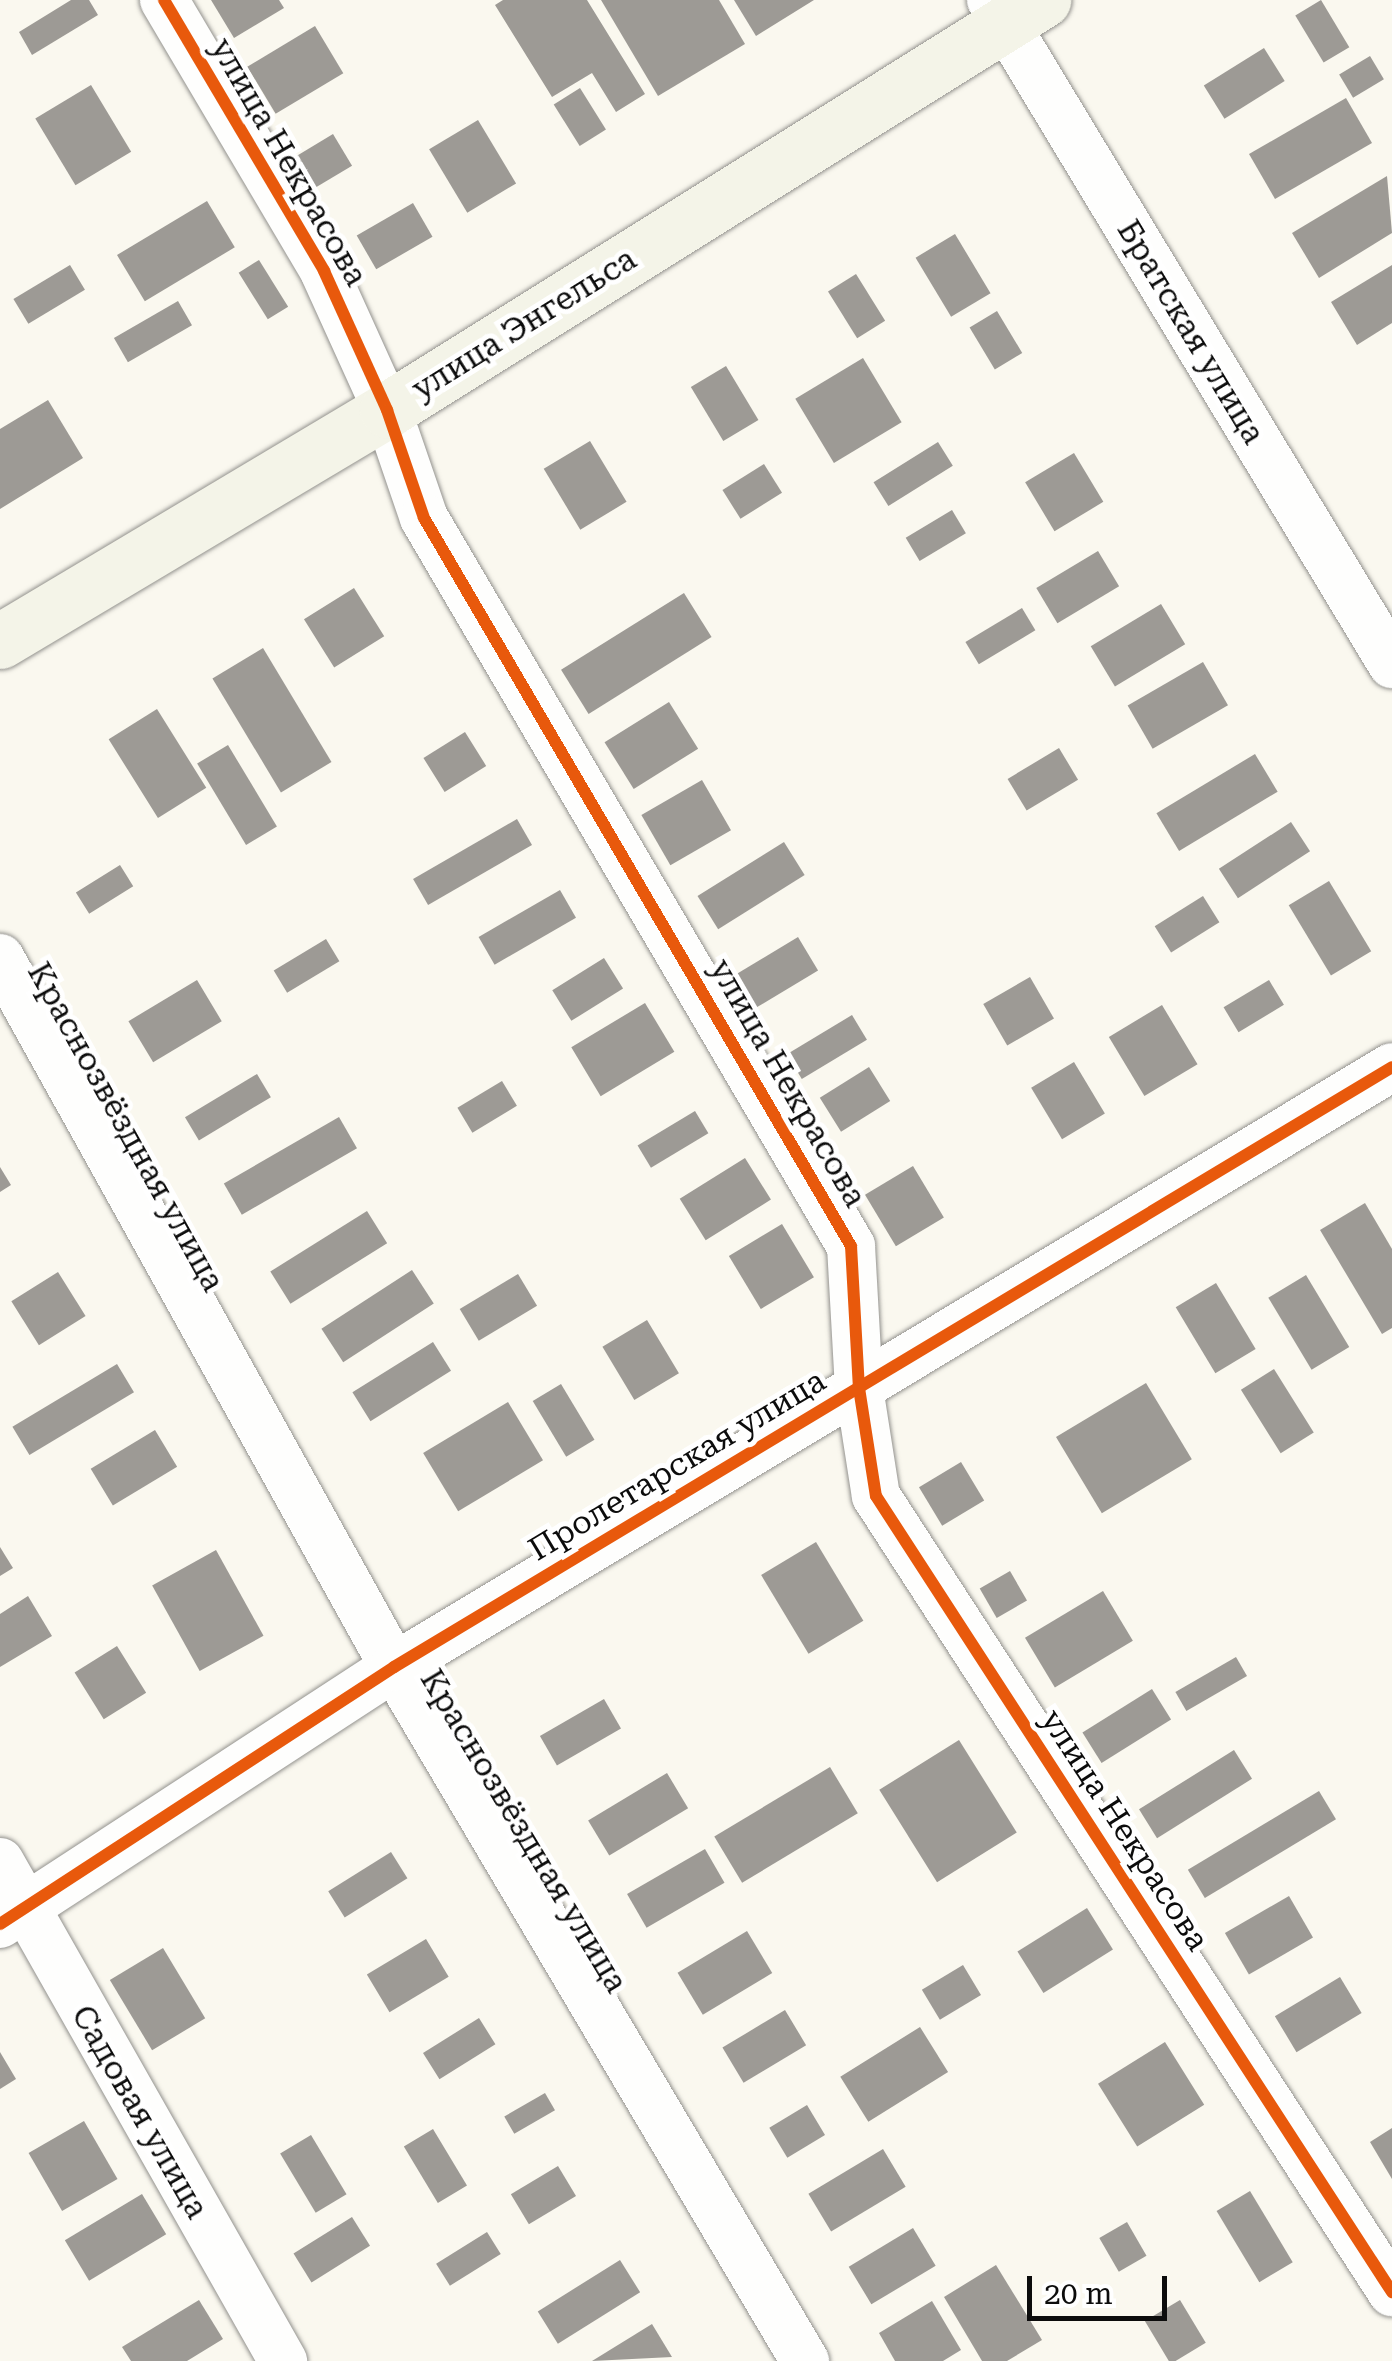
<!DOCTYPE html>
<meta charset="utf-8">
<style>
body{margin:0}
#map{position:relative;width:1392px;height:2361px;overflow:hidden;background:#faf8ef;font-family:"Roboto Serif",serif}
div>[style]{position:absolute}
.building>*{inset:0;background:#9d9a95;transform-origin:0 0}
.roads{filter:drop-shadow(0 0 2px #93928e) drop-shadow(0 0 2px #93928e)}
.minor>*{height:48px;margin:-24px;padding:0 24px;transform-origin:24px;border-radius:24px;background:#fefefd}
.secondary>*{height:55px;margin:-27.5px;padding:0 27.5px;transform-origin:27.5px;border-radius:27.5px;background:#f4f4e8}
.cycleway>*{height:12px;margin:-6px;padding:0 6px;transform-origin:6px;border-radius:6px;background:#e8590c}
span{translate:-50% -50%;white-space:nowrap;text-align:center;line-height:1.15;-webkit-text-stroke:10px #fff;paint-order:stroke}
.street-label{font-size:32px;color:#0c0c0c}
.scale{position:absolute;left:1027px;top:2276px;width:140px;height:45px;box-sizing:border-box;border:5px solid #0c0c0c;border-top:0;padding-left:12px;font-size:30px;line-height:35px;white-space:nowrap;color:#0c0c0c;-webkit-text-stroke:8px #fff;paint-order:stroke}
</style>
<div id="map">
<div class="building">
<div style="clip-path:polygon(71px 0,89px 0,98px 15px,32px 55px,19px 32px)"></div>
<div style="clip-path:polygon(211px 0,279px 0,284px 8px,234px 38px)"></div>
<div style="clip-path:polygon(503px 0,587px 0,645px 94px,616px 112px,592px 73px,552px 97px,495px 5px)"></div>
<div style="clip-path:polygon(601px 0,719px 0,745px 44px,658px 96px)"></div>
<div style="clip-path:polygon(734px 0,814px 0,756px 36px)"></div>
<div style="left:1321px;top:0;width:55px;height:30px;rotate:59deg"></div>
<div style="left:315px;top:26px;width:55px;height:79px;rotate:59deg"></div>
<div style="left:1264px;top:48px;width:39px;height:71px;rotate:58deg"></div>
<div style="left:1370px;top:56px;width:27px;height:36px;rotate:59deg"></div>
<div style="left:91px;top:85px;width:78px;height:65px;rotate:59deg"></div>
<div style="left:580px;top:88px;width:49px;height:31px;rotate:58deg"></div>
<div style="left:1346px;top:98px;width:52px;height:112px;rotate:60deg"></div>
<div style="left:478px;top:120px;width:74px;height:57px;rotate:59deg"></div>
<div style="left:333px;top:134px;width:37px;height:43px;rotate:59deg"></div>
<div style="clip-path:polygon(1387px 176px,1392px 233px,1319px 278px,1292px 233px)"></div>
<div style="left:207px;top:201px;width:54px;height:105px;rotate:59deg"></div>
<div style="left:413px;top:203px;width:39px;height:65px;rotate:60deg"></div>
<div style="left:955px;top:234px;width:69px;height:46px;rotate:59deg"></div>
<div style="left:259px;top:260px;width:55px;height:24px;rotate:58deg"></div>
<div style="left:70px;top:265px;width:29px;height:66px;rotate:59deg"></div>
<div style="clip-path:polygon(1392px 265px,1392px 323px,1357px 345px,1331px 302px)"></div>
<div style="left:856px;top:274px;width:55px;height:33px;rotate:58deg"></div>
<div style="left:178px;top:301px;width:28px;height:74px;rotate:60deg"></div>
<div style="left:997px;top:311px;width:49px;height:32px;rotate:59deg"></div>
<div style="left:863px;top:358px;width:75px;height:79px;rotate:59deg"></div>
<div style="left:726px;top:366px;width:63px;height:41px;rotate:59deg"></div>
<div style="clip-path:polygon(48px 400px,83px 458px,0 509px,0 429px)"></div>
<div style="left:590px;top:441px;width:71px;height:54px;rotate:59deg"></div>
<div style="left:938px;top:442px;width:28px;height:76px;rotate:58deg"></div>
<div style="left:1074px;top:453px;width:57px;height:57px;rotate:59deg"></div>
<div style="left:764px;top:464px;width:34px;height:49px;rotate:58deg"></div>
<div style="left:952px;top:510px;width:27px;height:54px;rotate:59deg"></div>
<div style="left:1098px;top:551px;width:41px;height:72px;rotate:59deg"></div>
<div style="left:354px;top:588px;width:57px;height:59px;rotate:58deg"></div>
<div style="left:684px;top:593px;width:52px;height:145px;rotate:58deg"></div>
<div style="left:1161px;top:604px;width:47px;height:82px;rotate:59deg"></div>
<div style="left:1022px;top:608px;width:26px;height:66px;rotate:59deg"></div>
<div style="left:263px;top:648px;width:133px;height:59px;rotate:59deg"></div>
<div style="left:1203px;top:662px;width:50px;height:87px;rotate:60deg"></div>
<div style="left:669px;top:702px;width:55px;height:76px;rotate:58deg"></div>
<div style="left:157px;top:709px;width:93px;height:57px;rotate:58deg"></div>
<div style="left:465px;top:732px;width:40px;height:49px;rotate:58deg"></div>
<div style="left:228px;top:745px;width:95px;height:36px;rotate:59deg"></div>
<div style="left:1059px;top:748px;width:37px;height:60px;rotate:59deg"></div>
<div style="left:1255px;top:754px;width:44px;height:115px;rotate:59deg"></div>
<div style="left:702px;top:780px;width:58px;height:70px;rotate:60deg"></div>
<div style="left:517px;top:819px;width:30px;height:120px;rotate:60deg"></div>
<div style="left:1291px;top:822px;width:35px;height:86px;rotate:57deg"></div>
<div style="left:784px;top:842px;width:39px;height:102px;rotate:58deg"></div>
<div style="left:120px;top:865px;width:25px;height:52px;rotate:58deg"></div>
<div style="left:1329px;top:881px;width:82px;height:47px;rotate:59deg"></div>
<div style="left:560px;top:890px;width:32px;height:94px;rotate:60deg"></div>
<div style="left:1203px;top:896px;width:31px;height:57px;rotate:58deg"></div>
<div style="left:798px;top:937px;width:39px;height:77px;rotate:59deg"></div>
<div style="left:326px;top:939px;width:26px;height:61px;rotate:59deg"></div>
<div style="left:604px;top:958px;width:36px;height:61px;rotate:58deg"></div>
<div style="left:1030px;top:977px;width:48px;height:54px;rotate:60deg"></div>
<div style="left:197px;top:980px;width:48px;height:80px;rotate:59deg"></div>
<div style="left:1269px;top:980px;width:29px;height:53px;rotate:59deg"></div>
<div style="left:645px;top:1003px;width:57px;height:86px;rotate:59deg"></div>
<div style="left:1162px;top:1005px;width:69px;height:62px;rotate:59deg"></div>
<div style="left:852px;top:1015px;width:29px;height:76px;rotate:59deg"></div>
<div style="left:1074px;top:1062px;width:60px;height:50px;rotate:59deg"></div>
<div style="left:869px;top:1067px;width:40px;height:58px;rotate:58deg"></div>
<div style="left:257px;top:1074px;width:27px;height:84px;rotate:59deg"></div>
<div style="left:502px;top:1081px;width:29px;height:52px;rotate:59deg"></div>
<div style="left:695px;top:1111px;width:26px;height:67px;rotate:59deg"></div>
<div style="left:339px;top:1117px;width:36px;height:133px;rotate:60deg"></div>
<div style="left:745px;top:1158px;width:49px;height:77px;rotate:58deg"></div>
<div style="left:913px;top:1166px;width:60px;height:56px;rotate:59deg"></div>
<div style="clip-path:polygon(0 1167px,11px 1185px,0 1192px)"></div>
<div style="clip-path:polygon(1365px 1203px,1392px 1249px,1392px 1328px,1382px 1334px,1320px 1230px)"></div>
<div style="left:367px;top:1211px;width:38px;height:114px;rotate:58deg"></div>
<div style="left:782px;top:1224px;width:62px;height:62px;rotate:59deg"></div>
<div style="left:412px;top:1270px;width:40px;height:108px;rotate:57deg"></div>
<div style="left:58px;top:1272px;width:52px;height:55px;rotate:58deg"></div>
<div style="left:518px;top:1274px;width:37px;height:68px;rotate:59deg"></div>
<div style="left:1306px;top:1275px;width:84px;height:44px;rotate:59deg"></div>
<div style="left:1216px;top:1283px;width:77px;height:47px;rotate:59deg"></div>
<div style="left:647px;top:1320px;width:62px;height:52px;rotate:59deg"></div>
<div style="left:433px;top:1342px;width:34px;height:95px;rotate:58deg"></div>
<div style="left:117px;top:1364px;width:33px;height:122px;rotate:59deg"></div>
<div style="left:1274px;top:1369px;width:75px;height:39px;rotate:58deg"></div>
<div style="left:1146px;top:1383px;width:89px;height:105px;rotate:59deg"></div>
<div style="left:561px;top:1384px;width:65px;height:33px;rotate:59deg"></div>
<div style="left:508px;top:1402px;width:68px;height:99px;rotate:59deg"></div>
<div style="left:155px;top:1430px;width:43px;height:75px;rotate:59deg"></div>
<div style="left:961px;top:1462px;width:45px;height:49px;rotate:59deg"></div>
<div style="left:816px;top:1542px;width:92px;height:64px;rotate:59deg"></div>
<div style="clip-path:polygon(0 1547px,13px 1568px,0 1576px)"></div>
<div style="left:216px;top:1550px;width:98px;height:73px;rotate:61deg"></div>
<div style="left:1010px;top:1571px;width:34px;height:35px;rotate:60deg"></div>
<div style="left:1103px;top:1591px;width:58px;height:91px;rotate:59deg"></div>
<div style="clip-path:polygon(28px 1596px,52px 1636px,0 1667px,0 1614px)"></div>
<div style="left:117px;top:1646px;width:55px;height:50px;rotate:58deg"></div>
<div style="left:1236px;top:1657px;width:22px;height:70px;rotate:60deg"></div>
<div style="left:1152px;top:1689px;width:36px;height:82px;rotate:58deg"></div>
<div style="left:604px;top:1699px;width:34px;height:74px;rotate:60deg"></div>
<div style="left:959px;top:1740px;width:109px;height:94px;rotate:58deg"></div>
<div style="left:1234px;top:1750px;width:34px;height:112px;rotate:58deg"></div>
<div style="left:830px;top:1767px;width:54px;height:135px;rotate:59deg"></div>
<div style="left:667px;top:1773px;width:41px;height:92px;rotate:59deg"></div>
<div style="left:1319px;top:1791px;width:33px;height:153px;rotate:59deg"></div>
<div style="left:705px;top:1849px;width:39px;height:90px;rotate:60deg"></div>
<div style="left:391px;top:1852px;width:31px;height:74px;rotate:58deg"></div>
<div style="left:1289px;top:1896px;width:48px;height:74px;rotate:60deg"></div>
<div style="left:1087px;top:1908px;width:49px;height:82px;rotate:58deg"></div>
<div style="left:747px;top:1931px;width:49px;height:81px;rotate:59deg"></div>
<div style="left:426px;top:1939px;width:44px;height:69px;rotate:59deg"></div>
<div style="left:163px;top:1948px;width:82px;height:62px;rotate:59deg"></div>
<div style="left:963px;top:1965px;width:35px;height:48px;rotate:59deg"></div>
<div style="left:1340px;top:1977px;width:42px;height:76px;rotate:59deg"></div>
<div style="left:785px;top:2010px;width:41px;height:73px;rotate:59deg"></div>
<div style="left:479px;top:2018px;width:31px;height:66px;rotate:58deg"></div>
<div style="left:920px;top:2027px;width:53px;height:94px;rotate:58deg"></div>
<div style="left:1165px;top:2042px;width:74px;height:79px;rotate:58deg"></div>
<div style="clip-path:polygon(0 2052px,16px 2079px,0 2089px)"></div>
<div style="left:545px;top:2093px;width:20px;height:47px;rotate:60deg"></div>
<div style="left:807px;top:2105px;width:35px;height:44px;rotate:59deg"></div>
<div style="left:84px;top:2121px;width:67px;height:64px;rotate:60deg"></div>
<div style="clip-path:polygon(1392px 2128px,1392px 2179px,1370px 2142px)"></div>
<div style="left:433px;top:2129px;width:66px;height:34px;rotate:59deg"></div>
<div style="left:311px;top:2135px;width:69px;height:36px;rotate:59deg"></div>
<div style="left:883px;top:2149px;width:44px;height:87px;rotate:59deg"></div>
<div style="left:558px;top:2166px;width:35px;height:55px;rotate:59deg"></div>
<div style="left:1250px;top:2191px;width:83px;height:39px;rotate:59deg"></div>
<div style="left:142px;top:2194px;width:47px;height:90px;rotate:59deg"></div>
<div style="left:352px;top:2217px;width:34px;height:69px;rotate:58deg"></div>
<div style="left:1127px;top:2222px;width:39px;height:32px;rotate:60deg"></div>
<div style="left:913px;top:2228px;width:44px;height:75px;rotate:59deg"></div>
<div style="left:487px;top:2232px;width:26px;height:60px;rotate:58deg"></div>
<div style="left:620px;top:2260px;width:38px;height:97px;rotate:58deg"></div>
<div style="clip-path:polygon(996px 2265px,1042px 2340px,1007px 2361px,982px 2361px,944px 2297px)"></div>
<div style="clip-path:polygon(199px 2300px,223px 2339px,187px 2361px,131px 2361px,122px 2347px)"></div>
<div style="left:1180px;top:2300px;width:50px;height:41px;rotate:59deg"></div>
<div style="clip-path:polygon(932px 2301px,961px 2350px,943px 2361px,895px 2361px,879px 2333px)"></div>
<div style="clip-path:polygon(652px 2324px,672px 2357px,592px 2361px)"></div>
</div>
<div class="roads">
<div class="minor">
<div style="left:164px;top:0;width:315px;rotate:59.4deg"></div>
<div style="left:324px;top:271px;width:153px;rotate:65.6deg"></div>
<div style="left:387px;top:410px;width:114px;rotate:71.1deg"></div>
<div style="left:424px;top:518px;width:844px;rotate:59.61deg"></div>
<div style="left:851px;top:1246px;width:142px;rotate:86.8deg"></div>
<div style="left:859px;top:1388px;width:109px;rotate:81.1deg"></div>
<div style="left:876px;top:1496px;width:949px;rotate:57.05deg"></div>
<div style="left:991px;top:0;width:776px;rotate:58.87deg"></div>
<div style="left:0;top:958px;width:811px;rotate:60.94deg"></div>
<div style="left:394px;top:1667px;width:807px;rotate:59.37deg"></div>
<div style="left:0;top:1862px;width:574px;rotate:60.44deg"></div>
<div style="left:0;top:1924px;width:470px;rotate:-33.1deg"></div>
<div style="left:394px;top:1667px;width:1164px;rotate:-31.01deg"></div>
</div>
<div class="secondary">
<div style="left:0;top:641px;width:451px;rotate:-30.8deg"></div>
<div style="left:387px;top:410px;width:774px;rotate:-32.01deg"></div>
</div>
</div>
<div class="cycleway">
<div style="left:164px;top:0;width:315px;rotate:59.4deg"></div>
<div style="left:324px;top:271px;width:153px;rotate:65.6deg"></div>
<div style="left:387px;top:410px;width:114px;rotate:71.1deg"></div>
<div style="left:424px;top:518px;width:844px;rotate:59.61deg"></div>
<div style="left:851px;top:1246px;width:142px;rotate:86.8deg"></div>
<div style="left:859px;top:1388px;width:109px;rotate:81.1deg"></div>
<div style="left:876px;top:1496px;width:949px;rotate:57.05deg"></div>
<div style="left:0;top:1924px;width:470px;rotate:-33.1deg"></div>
<div style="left:394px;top:1667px;width:1164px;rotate:-31.01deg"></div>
</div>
<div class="street-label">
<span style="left:289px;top:162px;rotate:60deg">улица Некрасова</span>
<span style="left:524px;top:324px;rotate:-32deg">улица Энгельса</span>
<span style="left:1191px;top:332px;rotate:59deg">Братская улица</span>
<span style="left:788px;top:1083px;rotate:60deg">улица Некрасова</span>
<span style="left:126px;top:1127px;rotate:61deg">Краснозвёздная улица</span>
<span style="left:677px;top:1465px;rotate:-31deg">Пролетарская улица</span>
<span style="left:1125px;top:1830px;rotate:57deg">улица Некрасова</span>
<span style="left:524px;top:1831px;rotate:59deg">Краснозвёздная улица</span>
<span style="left:140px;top:2112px;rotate:60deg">Садовая улица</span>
</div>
<div class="scale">20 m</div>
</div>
